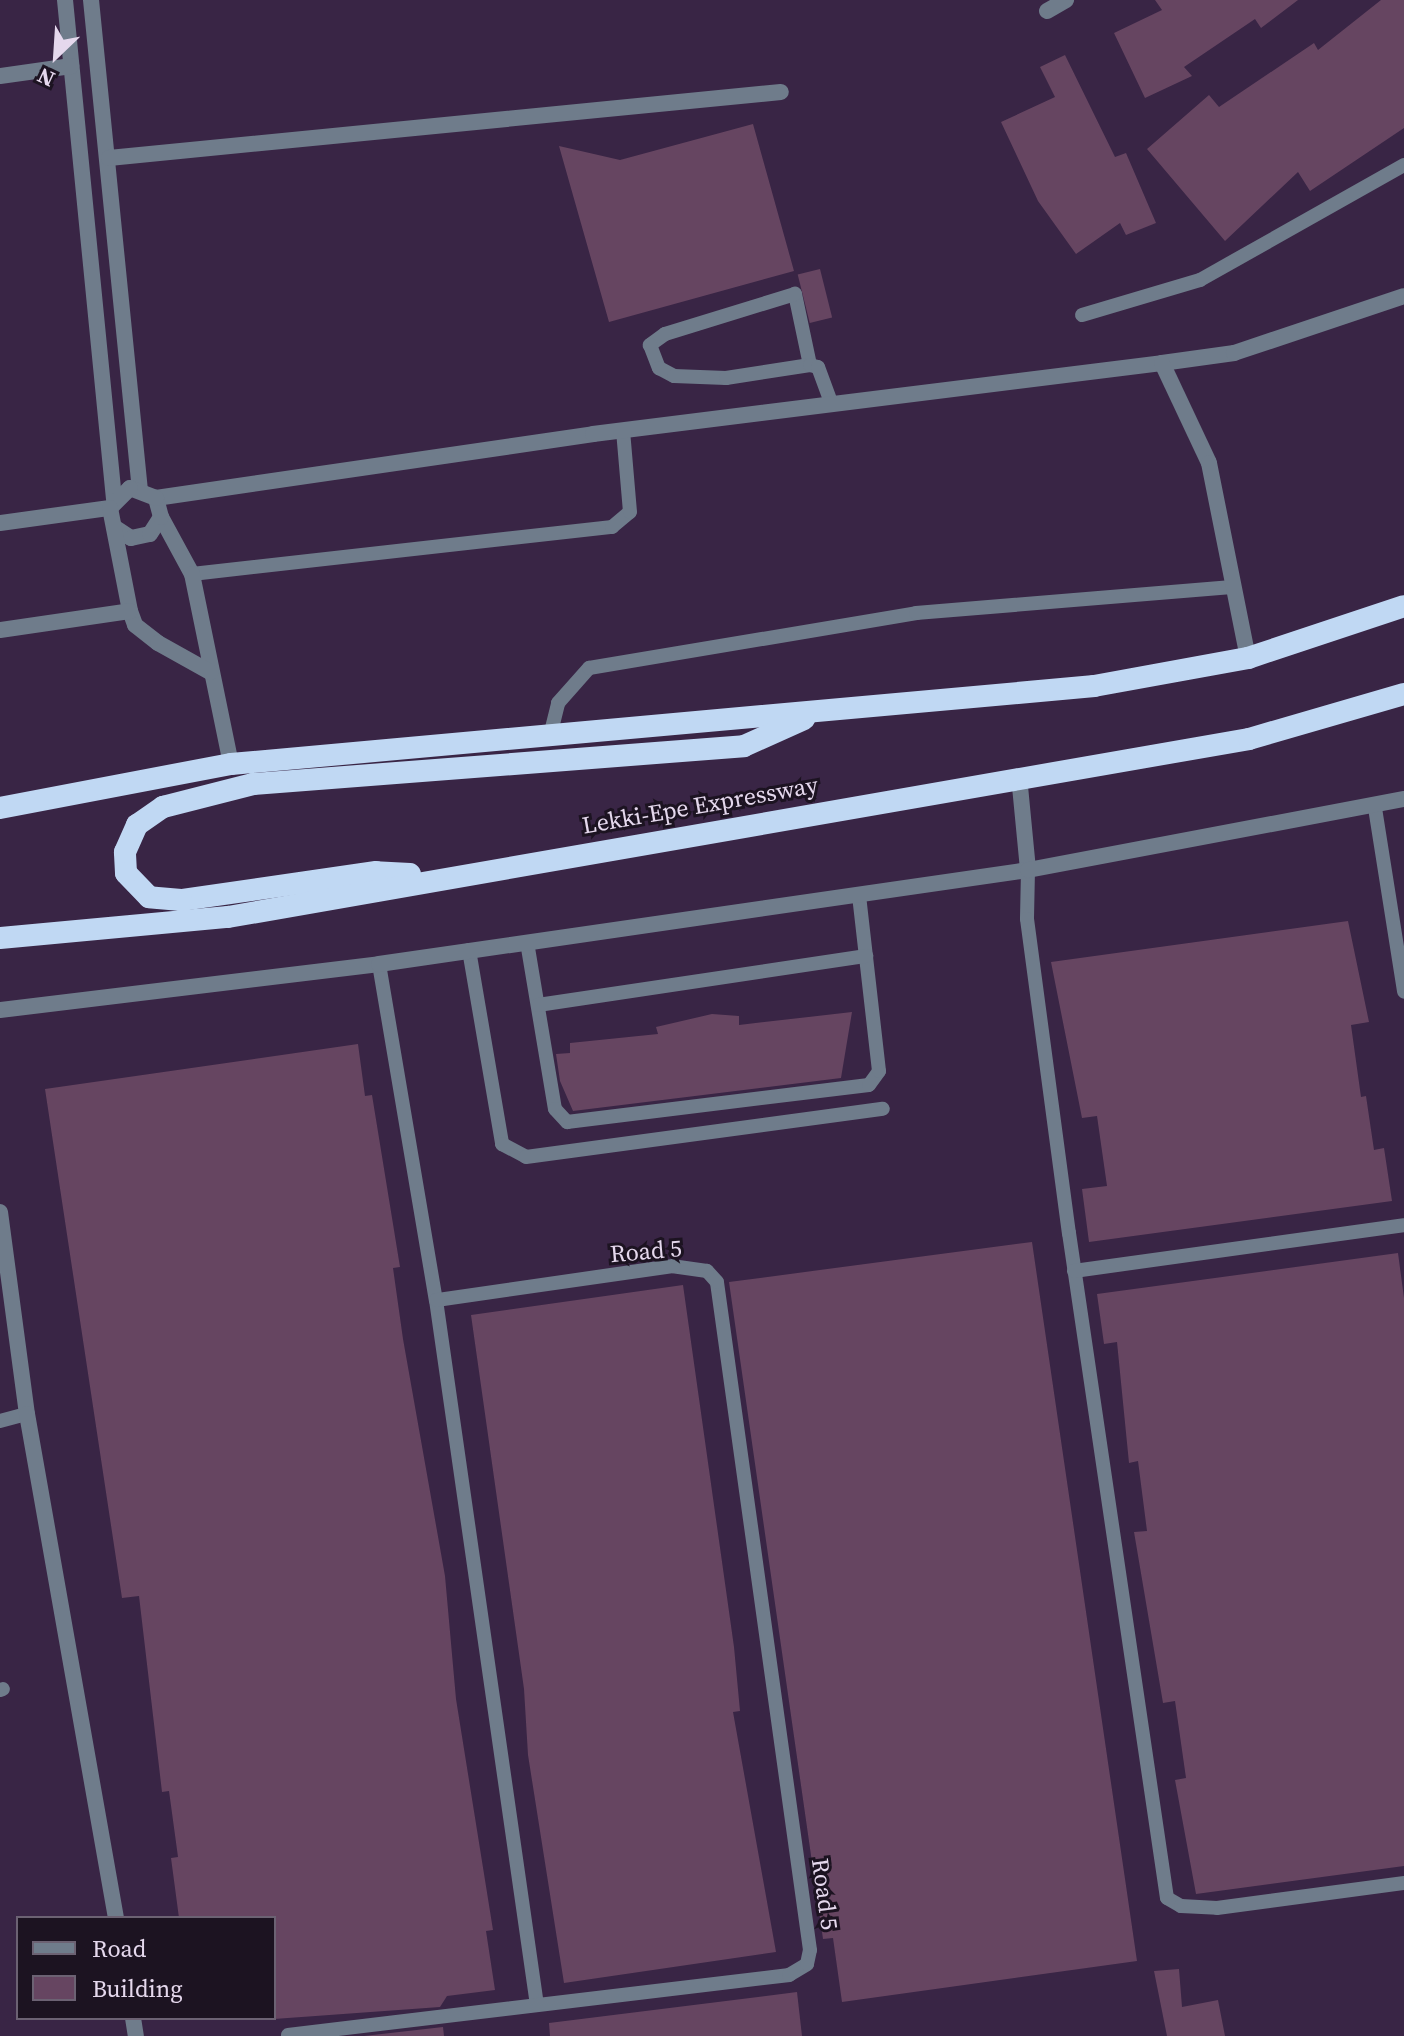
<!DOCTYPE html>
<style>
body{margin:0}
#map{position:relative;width:1404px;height:2036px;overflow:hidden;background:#392545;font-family:"Source Serif 4",serif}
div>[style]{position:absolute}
.building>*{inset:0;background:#664561;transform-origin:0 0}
.service>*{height:14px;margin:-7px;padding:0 7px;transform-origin:7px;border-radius:7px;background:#6f7c8b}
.minor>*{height:16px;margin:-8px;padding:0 8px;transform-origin:8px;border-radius:8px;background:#6f7c8b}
.trunk>*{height:22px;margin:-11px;padding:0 11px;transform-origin:11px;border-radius:11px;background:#c0d8f3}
span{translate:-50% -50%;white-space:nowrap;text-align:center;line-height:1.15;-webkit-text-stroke:6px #1c1321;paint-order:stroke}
.street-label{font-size:24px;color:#e5d8ed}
.legend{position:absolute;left:16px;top:1916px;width:260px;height:104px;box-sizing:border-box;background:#1c1321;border:2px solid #6c6273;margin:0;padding:10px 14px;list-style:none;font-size:24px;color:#e5d8ed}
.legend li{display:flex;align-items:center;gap:16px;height:40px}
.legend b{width:40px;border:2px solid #6c6273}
.north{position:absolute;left:16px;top:16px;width:80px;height:80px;-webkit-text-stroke:6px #1c1321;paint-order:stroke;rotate:205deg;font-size:22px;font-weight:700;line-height:32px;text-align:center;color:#e5d8ed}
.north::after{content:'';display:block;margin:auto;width:28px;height:36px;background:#e5d8ed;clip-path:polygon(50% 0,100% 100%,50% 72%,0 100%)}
</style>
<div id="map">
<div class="building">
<div style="clip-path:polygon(1155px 0,1298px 0,1261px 28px,1255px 19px,1184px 67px,1192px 76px,1145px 98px,1114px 33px,1162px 10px)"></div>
<div style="clip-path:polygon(1381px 0,1404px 0,1404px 128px,1310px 191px,1298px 172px,1225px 241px,1147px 149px,1209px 95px,1219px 107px,1314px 43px,1318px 50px)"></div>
<div style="clip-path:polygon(1065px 55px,1115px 157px,1126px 153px,1156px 223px,1126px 235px,1120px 223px,1076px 254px,1038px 201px,1001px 122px,1055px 97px,1040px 67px)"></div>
<div style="clip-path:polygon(753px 124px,794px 271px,609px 322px,559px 146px,620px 160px)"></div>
<div style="left:820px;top:269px;width:50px;height:23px;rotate:76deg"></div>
<div style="clip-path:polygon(1348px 921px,1369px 1022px,1351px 1025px,1361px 1097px,1366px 1096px,1374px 1150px,1384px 1148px,1392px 1201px,1089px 1242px,1082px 1189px,1107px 1186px,1097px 1116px,1082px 1118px,1051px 962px)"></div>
<div style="clip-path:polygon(852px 1012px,841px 1078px,573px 1111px,560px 1081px,556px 1054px,570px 1053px,570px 1043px,658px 1034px,656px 1027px,712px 1014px,739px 1016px,739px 1025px)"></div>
<div style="clip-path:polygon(358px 1044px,365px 1096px,372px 1095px,400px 1267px,393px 1268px,403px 1339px,445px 1576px,456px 1699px,493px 1930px,486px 1931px,495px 1990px,447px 1996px,440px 2007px,274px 2019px,274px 1918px,179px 1918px,171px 1858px,178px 1857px,169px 1791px,162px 1792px,139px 1596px,122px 1598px,45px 1089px)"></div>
<div style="clip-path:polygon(1032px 1242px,1137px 1961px,842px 2002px,833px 1938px,823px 1939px,729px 1282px)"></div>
<div style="clip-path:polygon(1398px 1253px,1404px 1298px,1404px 1866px,1196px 1894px,1175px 1780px,1186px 1778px,1175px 1701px,1163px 1703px,1134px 1532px,1147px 1531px,1138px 1461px,1129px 1463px,1117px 1342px,1104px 1344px,1097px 1294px)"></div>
<div style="clip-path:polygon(683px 1285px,734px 1647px,740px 1711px,733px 1712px,776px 1952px,564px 1983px,528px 1755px,524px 1689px,471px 1315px)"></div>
<div style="clip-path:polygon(1179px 1969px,1182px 2007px,1218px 2000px,1225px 2036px,1167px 2036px,1154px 1971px)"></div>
<div style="clip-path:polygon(797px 1992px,802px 2036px,550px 2036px,549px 2023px)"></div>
<div style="clip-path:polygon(443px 2027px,444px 2036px,364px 2036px)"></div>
</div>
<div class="service">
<div style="left:1082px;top:315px;width:123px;rotate:-16.5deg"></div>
<div style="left:1200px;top:280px;width:234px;rotate:-29.4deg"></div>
<div style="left:810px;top:365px;width:73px;rotate:-101.9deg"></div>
<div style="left:795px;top:294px;width:136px;rotate:162.9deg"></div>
<div style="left:665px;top:334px;width:19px;rotate:144deg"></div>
<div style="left:650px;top:345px;width:25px;rotate:69deg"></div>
<div style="left:659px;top:368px;width:17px;rotate:28deg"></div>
<div style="left:674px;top:376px;width:52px;rotate:2.2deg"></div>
<div style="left:726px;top:378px;width:85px;rotate:-8.8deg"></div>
<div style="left:810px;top:365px;width:8px;rotate:14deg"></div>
<div style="left:818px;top:367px;width:40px;rotate:69.8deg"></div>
<div style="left:192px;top:574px;width:423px;rotate:-6.4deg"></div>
<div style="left:612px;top:527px;width:23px;rotate:-40deg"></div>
<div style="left:630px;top:512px;width:82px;rotate:-94.9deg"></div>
<div style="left:550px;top:736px;width:34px;rotate:-76deg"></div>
<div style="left:558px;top:703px;width:47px;rotate:-48.5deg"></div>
<div style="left:589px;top:668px;width:332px;rotate:-9.5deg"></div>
<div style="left:916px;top:613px;width:317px;rotate:-4.7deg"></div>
<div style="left:1375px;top:808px;width:186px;rotate:81deg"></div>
<div style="left:1028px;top:870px;width:49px;rotate:91.2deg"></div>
<div style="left:1027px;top:919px;width:317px;rotate:82.4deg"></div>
<div style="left:1069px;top:1233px;width:672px;rotate:81.62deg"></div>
<div style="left:1167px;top:1898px;width:16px;rotate:30deg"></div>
<div style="left:1181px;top:1906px;width:36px;rotate:3deg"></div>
<div style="left:1217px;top:1908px;width:189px;rotate:-7.6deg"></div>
<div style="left:527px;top:942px;width:169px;rotate:80.5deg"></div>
<div style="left:555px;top:1109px;width:18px;rotate:47deg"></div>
<div style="left:567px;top:1122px;width:304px;rotate:-7deg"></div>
<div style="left:869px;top:1085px;width:17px;rotate:-54deg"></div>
<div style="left:879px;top:1071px;width:177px;rotate:-96.5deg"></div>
<div style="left:469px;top:950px;width:197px;rotate:80.3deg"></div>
<div style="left:502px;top:1144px;width:27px;rotate:28deg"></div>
<div style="left:526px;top:1157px;width:360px;rotate:-7.7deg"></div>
<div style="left:379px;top:964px;width:341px;rotate:80.4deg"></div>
<div style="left:436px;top:1300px;width:712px;rotate:81.85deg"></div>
<div style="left:538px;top:1005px;width:332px;rotate:-8.5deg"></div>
<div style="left:1074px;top:1271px;width:333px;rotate:-7.9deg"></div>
<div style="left:0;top:1421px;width:28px;rotate:-15deg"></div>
<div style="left:0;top:1690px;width:3px;rotate:-18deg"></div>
<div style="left:288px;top:2035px;width:505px;rotate:-6.83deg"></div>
<div style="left:789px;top:1975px;width:21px;rotate:-31deg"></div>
<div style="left:807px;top:1964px;width:14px;rotate:-78deg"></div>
<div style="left:810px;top:1950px;width:674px;rotate:-97.93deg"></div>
<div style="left:717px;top:1282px;width:15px;rotate:-132deg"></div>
<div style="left:707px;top:1271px;width:34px;rotate:-172deg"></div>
<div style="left:673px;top:1266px;width:239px;rotate:171.8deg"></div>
</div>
<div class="minor">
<div style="left:65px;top:0;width:501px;rotate:84.39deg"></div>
<div style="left:91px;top:0;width:490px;rotate:84.3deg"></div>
<div style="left:1047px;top:11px;width:22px;rotate:-30deg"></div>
<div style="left:0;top:76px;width:72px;rotate:-8deg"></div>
<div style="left:109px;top:158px;width:675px;rotate:-5.61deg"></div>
<div style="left:1162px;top:363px;width:73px;rotate:-7.9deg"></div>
<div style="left:1234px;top:353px;width:179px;rotate:-18.5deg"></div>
<div style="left:156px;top:498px;width:442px;rotate:-8.3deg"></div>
<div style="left:593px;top:434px;width:573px;rotate:-7.11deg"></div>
<div style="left:1162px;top:363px;width:110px;rotate:64.8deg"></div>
<div style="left:1209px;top:463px;width:199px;rotate:78.7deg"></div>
<div style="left:161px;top:517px;width:65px;rotate:61.5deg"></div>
<div style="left:192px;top:574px;width:194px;rotate:78.4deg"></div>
<div style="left:0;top:523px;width:111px;rotate:-7.8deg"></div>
<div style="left:114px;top:527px;width:20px;rotate:33deg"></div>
<div style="left:131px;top:538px;width:19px;rotate:-12deg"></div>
<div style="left:150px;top:534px;width:20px;rotate:-57deg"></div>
<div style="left:161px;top:517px;width:20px;rotate:-105deg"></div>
<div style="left:156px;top:498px;width:28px;rotate:-159deg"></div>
<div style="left:130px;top:488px;width:28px;rotate:135deg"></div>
<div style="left:110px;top:508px;width:105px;rotate:79deg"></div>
<div style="left:130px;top:611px;width:15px;rotate:70deg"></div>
<div style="left:135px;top:625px;width:29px;rotate:38deg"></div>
<div style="left:158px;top:643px;width:60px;rotate:29.1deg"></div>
<div style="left:0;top:630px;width:131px;rotate:-8.3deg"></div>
<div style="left:1019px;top:776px;width:94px;rotate:84.5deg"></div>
<div style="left:0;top:1010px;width:382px;rotate:-6.9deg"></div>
<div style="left:379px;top:964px;width:656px;rotate:-8.24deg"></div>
<div style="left:1028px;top:870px;width:383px;rotate:-10.7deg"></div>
<div style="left:0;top:1212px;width:204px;rotate:82.4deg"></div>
<div style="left:27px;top:1414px;width:512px;rotate:79.99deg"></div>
<div style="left:133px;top:2018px;width:18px;rotate:81deg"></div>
</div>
<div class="trunk">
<div style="left:0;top:808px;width:235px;rotate:-10.8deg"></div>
<div style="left:231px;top:764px;width:867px;rotate:-5.16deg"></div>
<div style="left:1094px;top:686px;width:157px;rotate:-10.3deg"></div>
<div style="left:1248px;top:658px;width:164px;rotate:-18.4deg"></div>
<div style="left:410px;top:874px;width:34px;rotate:-177deg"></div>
<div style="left:376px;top:872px;width:197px;rotate:171.8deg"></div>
<div style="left:181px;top:900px;width:32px;rotate:-175deg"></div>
<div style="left:149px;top:897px;width:33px;rotate:-134deg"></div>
<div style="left:126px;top:873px;width:21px;rotate:-93deg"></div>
<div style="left:125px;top:852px;width:30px;rotate:-66deg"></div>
<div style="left:137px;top:825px;width:32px;rotate:-35deg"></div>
<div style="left:163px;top:807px;width:93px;rotate:-14.3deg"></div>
<div style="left:253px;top:784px;width:492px;rotate:-4.4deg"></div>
<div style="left:744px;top:746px;width:66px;rotate:-24.2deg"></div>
<div style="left:0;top:938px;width:229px;rotate:-5.3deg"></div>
<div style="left:228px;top:917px;width:1036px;rotate:-9.89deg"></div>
<div style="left:1249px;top:739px;width:161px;rotate:-16.2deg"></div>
</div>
<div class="street-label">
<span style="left:700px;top:805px;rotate:-10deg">Lekki-Epe Expressway</span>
<span style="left:646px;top:1251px;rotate:-5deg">Road 5</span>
<span style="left:825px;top:1894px;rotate:82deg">Road 5</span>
</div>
<ul class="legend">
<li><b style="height:10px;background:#6f7c8b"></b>Road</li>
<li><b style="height:22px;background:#664561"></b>Building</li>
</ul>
<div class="north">N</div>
</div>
